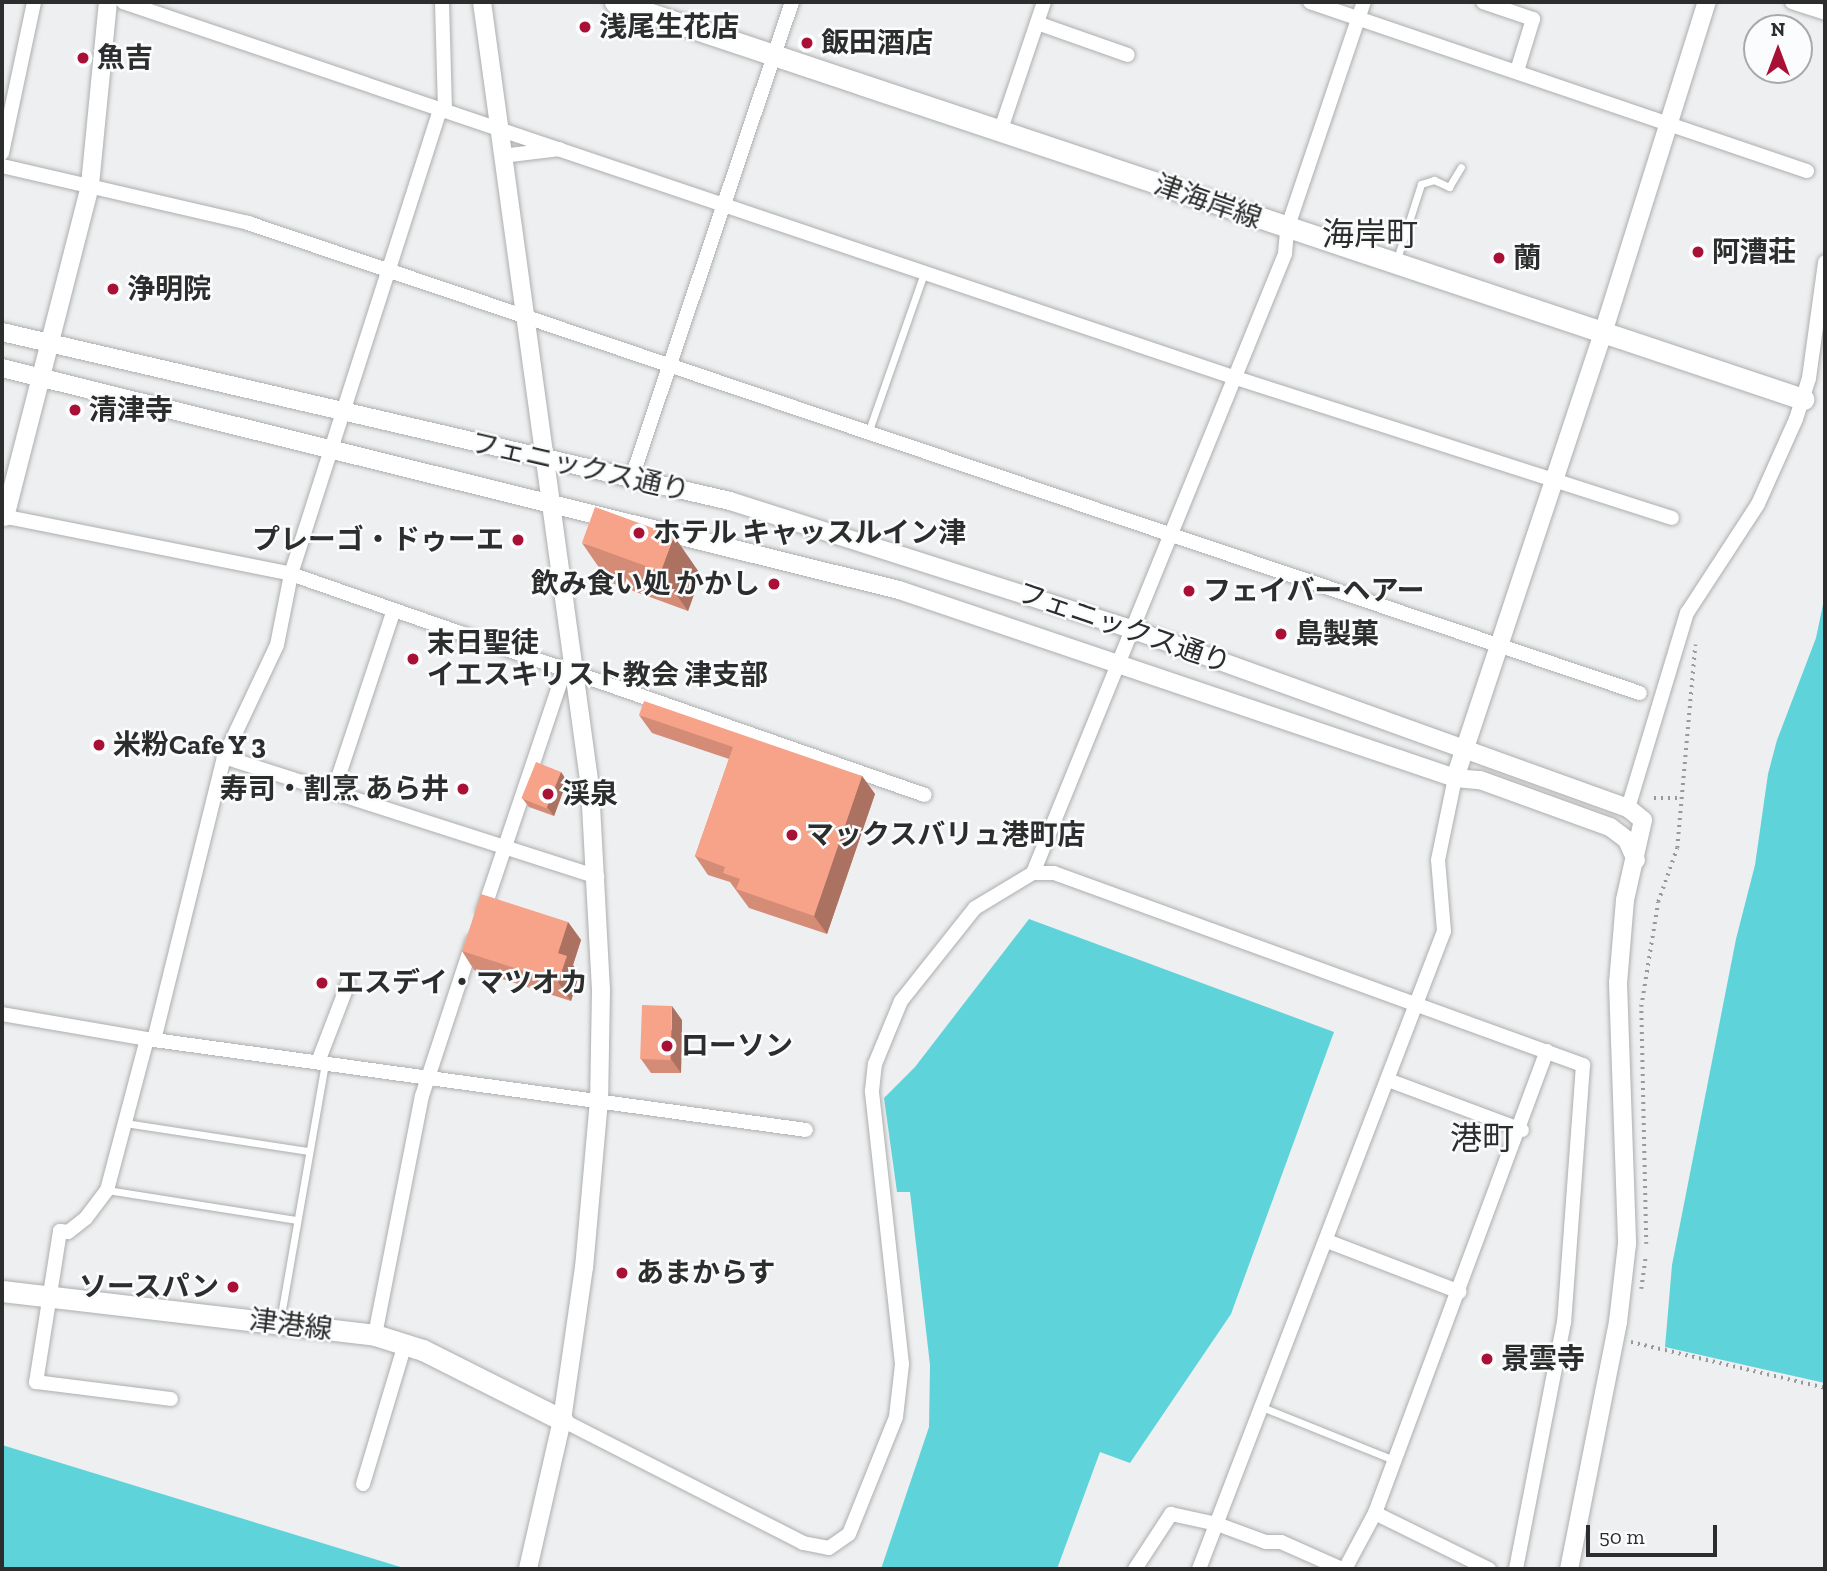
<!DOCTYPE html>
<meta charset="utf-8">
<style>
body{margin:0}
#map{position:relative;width:1827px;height:1571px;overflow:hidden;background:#eeeff0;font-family:"Zilla Slab","Noto Sans JP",serif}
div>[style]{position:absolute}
.water>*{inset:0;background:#5fd3da}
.path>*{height:3.5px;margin-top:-1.75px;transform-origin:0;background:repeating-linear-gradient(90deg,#98999a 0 2px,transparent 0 7px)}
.roads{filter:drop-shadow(0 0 2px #adaeaf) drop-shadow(0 0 2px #adaeaf)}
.service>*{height:7px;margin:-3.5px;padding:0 3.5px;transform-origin:3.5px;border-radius:3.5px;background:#fff}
.minor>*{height:14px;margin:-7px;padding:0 7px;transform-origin:7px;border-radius:7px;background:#fff}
.tertiary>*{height:18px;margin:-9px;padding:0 9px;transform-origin:9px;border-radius:9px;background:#fff}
.secondary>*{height:21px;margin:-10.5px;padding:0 10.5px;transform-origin:10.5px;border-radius:10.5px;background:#fff}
.wall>*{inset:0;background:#d48c77}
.shaded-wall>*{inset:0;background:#ac7261}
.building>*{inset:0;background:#f6a38a;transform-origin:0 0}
.dots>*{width:19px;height:19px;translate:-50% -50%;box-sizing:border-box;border:4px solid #fbfcfd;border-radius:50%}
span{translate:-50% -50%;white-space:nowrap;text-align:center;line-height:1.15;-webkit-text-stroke:5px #fbfcfd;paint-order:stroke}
.poi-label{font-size:28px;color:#2c2d2d;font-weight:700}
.left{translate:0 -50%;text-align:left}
.right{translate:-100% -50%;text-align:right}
.street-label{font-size:28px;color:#2c2d2d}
.quarter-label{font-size:32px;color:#2c2d2d}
.frame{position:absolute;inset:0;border:4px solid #2c2d2d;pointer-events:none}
.north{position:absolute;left:1743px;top:14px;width:70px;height:70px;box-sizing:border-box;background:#fbfcfd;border:2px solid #a8a9aa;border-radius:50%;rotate:0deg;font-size:19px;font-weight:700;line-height:28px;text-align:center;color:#2c2d2d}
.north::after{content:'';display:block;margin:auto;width:24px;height:32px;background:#a81036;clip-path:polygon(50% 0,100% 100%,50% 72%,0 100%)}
.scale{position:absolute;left:1586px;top:1525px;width:131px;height:32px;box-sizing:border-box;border:4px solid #2c2d2d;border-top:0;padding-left:9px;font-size:21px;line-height:24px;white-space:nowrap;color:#2c2d2d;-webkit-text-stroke:5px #fbfcfd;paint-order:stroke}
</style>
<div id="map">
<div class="water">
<div style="clip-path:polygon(1825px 595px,1825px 1383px,1665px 1347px,1672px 1265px,1736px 939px,1755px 865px,1768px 774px,1777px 740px,1816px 638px)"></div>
<div style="clip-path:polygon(1029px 919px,1334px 1032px,1231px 1314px,1130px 1463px,1100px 1452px,1057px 1569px,881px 1569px,929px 1427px,930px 1365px,910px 1192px,897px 1192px,884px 1098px,915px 1067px)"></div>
<div style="clip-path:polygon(2px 1445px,407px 1569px,2px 1569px)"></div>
</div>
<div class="path">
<div style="left:1654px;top:798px;width:28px"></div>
<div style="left:1646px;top:1244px;width:237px;rotate:-91.2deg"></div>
<div style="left:1641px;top:1007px;width:106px;rotate:-80.8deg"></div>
<div style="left:1658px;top:902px;width:57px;rotate:-70.6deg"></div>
<div style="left:1677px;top:848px;width:204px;rotate:-84.9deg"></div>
<div style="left:1641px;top:1289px;width:30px;rotate:-82deg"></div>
<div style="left:1631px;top:1342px;width:199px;rotate:13.3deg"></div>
</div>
<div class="roads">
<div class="service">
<div style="left:1396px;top:262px;width:82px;rotate:-72.2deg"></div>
<div style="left:1421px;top:184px;width:14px;rotate:-17deg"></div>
<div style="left:1434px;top:180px;width:17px;rotate:25deg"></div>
<div style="left:1449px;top:187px;width:23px;rotate:-59deg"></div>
<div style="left:868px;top:433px;width:170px;rotate:-70.7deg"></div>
<div style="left:125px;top:1123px;width:186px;rotate:8.7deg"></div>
<div style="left:107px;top:1190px;width:191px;rotate:9deg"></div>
<div style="left:280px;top:1321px;width:261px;rotate:-80.1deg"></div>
<div style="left:1262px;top:1407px;width:142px;rotate:21.9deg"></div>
</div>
<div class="minor">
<div style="left:123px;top:2px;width:1172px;rotate:18.67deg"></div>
<div style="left:1233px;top:377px;width:461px;rotate:17.8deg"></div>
<div style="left:442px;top:2px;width:109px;rotate:88.4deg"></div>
<div style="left:1310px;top:2px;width:525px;rotate:18.78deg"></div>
<div style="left:1483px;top:2px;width:53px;rotate:18.8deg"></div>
<div style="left:1533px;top:19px;width:54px;rotate:107.1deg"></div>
<div style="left:1792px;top:2px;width:35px;rotate:18deg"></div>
<div style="left:1037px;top:23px;width:96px;rotate:19.4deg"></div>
<div style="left:1000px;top:132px;width:137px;rotate:-71.3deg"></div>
<div style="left:2px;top:153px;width:154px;rotate:-78deg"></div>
<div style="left:502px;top:156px;width:58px;rotate:-6.9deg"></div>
<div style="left:2px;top:166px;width:253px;rotate:13deg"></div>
<div style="left:248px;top:223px;width:1469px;rotate:18.66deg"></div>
<div style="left:632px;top:477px;width:501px;rotate:-71.38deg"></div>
<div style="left:2px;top:516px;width:295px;rotate:11.3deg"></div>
<div style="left:291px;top:574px;width:671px;rotate:19.22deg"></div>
<div style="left:224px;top:757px;width:392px;rotate:17.8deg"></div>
<div style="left:333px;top:793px;width:190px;rotate:-71.6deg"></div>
<div style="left:1628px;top:808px;width:204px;rotate:-73.2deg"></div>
<div style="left:1687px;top:613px;width:130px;rotate:-56.9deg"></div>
<div style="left:1758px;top:504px;width:93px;rotate:-65.9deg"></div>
<div style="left:1796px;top:419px;width:43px;rotate:-72.4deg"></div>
<div style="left:1809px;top:378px;width:117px;rotate:-82.1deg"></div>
<div style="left:1033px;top:873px;width:668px;rotate:-67.85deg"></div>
<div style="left:1285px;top:254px;width:25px;rotate:-85deg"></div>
<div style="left:1287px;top:229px;width:240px;rotate:-71.3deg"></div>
<div style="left:483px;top:912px;width:253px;rotate:-71.4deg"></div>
<div style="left:2px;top:1014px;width:147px;rotate:9.8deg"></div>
<div style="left:147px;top:1039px;width:665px;rotate:7.86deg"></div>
<div style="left:147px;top:1039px;width:156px;rotate:104.8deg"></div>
<div style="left:107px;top:1190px;width:35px;rotate:127deg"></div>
<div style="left:86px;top:1218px;width:23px;rotate:142deg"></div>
<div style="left:68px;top:1232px;width:8px;rotate:-173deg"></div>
<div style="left:60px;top:1231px;width:153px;rotate:99deg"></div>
<div style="left:36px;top:1382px;width:136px;rotate:7.2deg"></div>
<div style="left:154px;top:1040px;width:292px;rotate:-76.1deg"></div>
<div style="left:224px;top:757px;width:124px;rotate:-64.7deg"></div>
<div style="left:277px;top:645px;width:72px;rotate:-78.8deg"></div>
<div style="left:291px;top:574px;width:487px;rotate:-72.2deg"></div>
<div style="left:318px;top:1062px;width:84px;rotate:-69deg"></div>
<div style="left:1388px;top:1080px;width:143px;rotate:20.5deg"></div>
<div style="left:1327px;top:1241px;width:142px;rotate:21deg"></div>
<div style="left:375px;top:1335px;width:244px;rotate:-78.9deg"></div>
<div style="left:422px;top:1096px;width:163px;rotate:-71.8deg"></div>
<div style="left:562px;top:1420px;width:271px;rotate:27deg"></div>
<div style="left:803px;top:1543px;width:26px;rotate:11deg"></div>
<div style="left:829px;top:1548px;width:24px;rotate:-35deg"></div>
<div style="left:849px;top:1534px;width:126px;rotate:-68.1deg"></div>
<div style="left:896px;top:1417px;width:53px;rotate:-83.5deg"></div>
<div style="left:902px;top:1364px;width:275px;rotate:-96.3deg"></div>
<div style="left:872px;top:1091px;width:27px;rotate:-84deg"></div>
<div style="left:875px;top:1064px;width:68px;rotate:-67.6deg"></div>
<div style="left:901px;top:1001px;width:119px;rotate:-51.5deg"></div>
<div style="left:975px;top:908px;width:68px;rotate:-31.1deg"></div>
<div style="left:1033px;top:873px;width:21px"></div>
<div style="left:1054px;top:873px;width:563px;rotate:19.95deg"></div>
<div style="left:1583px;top:1065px;width:258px;rotate:94.2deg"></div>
<div style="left:1564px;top:1322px;width:252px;rotate:101deg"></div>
<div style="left:363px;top:1484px;width:146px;rotate:-73.3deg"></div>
<div style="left:1375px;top:1513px;width:127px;rotate:26.2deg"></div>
<div style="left:1135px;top:1569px;width:66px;rotate:-56.8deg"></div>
<div style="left:1171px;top:1514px;width:47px;rotate:12.3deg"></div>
<div style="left:1217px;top:1524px;width:52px;rotate:20.2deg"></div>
<div style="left:1266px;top:1542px;width:15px"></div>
<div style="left:1281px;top:1542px;width:67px;rotate:23.9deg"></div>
<div style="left:1199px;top:1569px;width:683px;rotate:-68.99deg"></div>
<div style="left:1444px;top:931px;width:71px;rotate:-94.8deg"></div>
<div style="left:1438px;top:860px;width:84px;rotate:-78.3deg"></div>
<div style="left:1345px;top:1569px;width:64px;rotate:-61.8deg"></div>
<div style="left:1375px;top:1513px;width:493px;rotate:-69.6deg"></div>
</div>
<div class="tertiary">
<div style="left:482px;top:2px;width:792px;rotate:82.17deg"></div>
<div style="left:590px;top:787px;width:203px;rotate:86.9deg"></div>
<div style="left:601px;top:990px;width:110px;rotate:91deg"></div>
<div style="left:599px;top:1100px;width:168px;rotate:95.1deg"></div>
<div style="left:584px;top:1267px;width:155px;rotate:98.2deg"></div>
<div style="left:562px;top:1420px;width:153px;rotate:102.9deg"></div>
<div style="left:2px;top:332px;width:747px;rotate:13.07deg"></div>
<div style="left:730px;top:501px;width:421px;rotate:17.7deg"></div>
<div style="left:1131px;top:629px;width:528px;rotate:19.81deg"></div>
<div style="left:1628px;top:808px;width:19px;rotate:39deg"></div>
<div style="left:1643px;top:820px;width:82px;rotate:102.7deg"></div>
<div style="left:1625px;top:900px;width:83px;rotate:94.8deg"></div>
<div style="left:1618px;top:983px;width:261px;rotate:88deg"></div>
<div style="left:1627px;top:1244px;width:79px;rotate:96.6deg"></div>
<div style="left:1618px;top:1322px;width:252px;rotate:101.2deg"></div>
<div style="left:2px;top:368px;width:924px;rotate:13.9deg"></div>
<div style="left:899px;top:590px;width:587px;rotate:18.68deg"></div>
<div style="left:1455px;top:778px;width:25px;rotate:5deg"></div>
<div style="left:1480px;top:780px;width:138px;rotate:19.9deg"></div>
<div style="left:1610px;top:827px;width:21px;rotate:37deg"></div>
<div style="left:1627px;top:840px;width:22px;rotate:66deg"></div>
<div style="left:5px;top:517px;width:343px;rotate:-75.6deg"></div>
<div style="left:90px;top:185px;width:184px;rotate:-84.4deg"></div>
<div style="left:1455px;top:778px;width:469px;rotate:-71.6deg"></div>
<div style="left:1603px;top:333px;width:347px;rotate:-72.6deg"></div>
</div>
<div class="secondary">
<div style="left:615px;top:2px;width:1253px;rotate:18.48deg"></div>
<div style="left:2px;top:1291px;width:376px;rotate:6.7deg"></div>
<div style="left:375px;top:1335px;width:50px;rotate:17.4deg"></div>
<div style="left:423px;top:1350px;width:156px;rotate:26.7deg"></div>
</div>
</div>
<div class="wall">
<div style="clip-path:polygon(582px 543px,701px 575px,688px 611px,609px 582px)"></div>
<div style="clip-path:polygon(639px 715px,862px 776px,875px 794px,827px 934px,749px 908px,730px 882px,708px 875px,695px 856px,729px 759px,652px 733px)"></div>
<div style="clip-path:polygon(561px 772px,567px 781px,554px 816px,529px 807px,522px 798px)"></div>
<div style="clip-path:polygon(568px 922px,581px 940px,573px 965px,579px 975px,571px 1001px,474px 970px,462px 951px)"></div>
<div style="clip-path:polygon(682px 1020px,681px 1073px,651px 1073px,641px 1059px)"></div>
</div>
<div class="shaded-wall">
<div style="clip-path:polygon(674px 536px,701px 575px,688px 611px,660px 572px)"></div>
<div style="clip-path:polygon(561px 772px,567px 781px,554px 816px,547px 807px)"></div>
<div style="clip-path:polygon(862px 776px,875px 794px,827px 934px,814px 916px)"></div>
<div style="clip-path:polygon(568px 922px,581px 940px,573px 965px,579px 975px,571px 1001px,558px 982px,558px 953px)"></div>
<div style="clip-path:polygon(672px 1006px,682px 1020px,681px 1073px,671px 1059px)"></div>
</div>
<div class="building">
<div style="left:595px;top:507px;width:84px;height:38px;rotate:20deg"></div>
<div style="clip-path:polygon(644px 701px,862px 776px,814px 916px,736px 889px,740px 879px,723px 873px,725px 867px,695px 856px,733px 747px,639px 715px)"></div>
<div style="left:536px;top:762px;width:27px;height:39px;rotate:22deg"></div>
<div style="clip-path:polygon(481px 894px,568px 922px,558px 953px,567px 956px,558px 982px,462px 951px)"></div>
<div style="left:642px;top:1005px;width:30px;height:54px;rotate:2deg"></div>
</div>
<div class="dots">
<div style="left:585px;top:27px;background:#a81036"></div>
<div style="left:807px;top:43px;background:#a81036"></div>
<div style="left:83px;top:58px;background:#a81036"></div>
<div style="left:1698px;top:252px;background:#a81036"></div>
<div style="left:1499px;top:258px;background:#a81036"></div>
<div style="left:113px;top:289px;background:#a81036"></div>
<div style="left:75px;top:410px;background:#a81036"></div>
<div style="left:639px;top:533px;background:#a81036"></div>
<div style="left:518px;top:540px;background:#a81036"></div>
<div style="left:774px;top:584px;background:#a81036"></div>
<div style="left:1189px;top:591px;background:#a81036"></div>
<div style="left:1281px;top:634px;background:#a81036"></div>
<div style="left:413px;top:659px;background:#a81036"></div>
<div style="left:99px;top:745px;background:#a81036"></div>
<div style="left:463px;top:789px;background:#a81036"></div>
<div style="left:548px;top:794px;background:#a81036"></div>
<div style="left:792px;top:835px;background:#a81036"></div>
<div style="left:322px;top:983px;background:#a81036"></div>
<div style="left:667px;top:1046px;background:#a81036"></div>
<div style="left:622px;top:1273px;background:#a81036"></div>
<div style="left:233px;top:1287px;background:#a81036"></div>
<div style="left:1487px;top:1359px;background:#a81036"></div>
</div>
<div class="poi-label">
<span class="left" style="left:599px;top:27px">浅尾生花店</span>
<span class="left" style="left:821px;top:43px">飯田酒店</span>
<span class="left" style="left:97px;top:58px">魚吉</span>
<span class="left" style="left:1712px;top:252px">阿漕荘</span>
<span class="left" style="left:1513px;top:258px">蘭</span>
<span class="left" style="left:127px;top:289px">浄明院</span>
<span class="left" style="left:89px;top:410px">清津寺</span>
<span class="left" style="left:653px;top:533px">ホテル キャッスルイン津</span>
<span class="right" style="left:504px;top:540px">プレーゴ・ドゥーエ</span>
<span class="right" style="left:760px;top:584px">飲み食い処 かかし</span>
<span class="left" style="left:1203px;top:591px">フェイバーヘアー</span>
<span class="left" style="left:1295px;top:634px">島製菓</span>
<span class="left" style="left:427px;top:659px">末日聖徒<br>イエスキリスト教会 津支部</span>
<span class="left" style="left:113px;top:745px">米粉Cafe Y 3</span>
<span class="right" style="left:449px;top:789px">寿司・割烹 あら井</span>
<span class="left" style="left:562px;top:794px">渓泉</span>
<span class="left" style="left:806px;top:835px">マックスバリュ港町店</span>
<span class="left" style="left:336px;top:983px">エスデイ・マツオカ</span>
<span class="left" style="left:681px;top:1046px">ローソン</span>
<span class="left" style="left:636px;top:1273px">あまからす</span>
<span class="right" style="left:219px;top:1287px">ソースパン</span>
<span class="left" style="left:1501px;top:1359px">景雲寺</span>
</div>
<div class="street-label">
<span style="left:1208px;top:202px;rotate:19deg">津海岸線</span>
<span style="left:580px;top:467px;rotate:13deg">フェニックス通り</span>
<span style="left:1124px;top:628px;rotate:19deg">フェニックス通り</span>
<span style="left:291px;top:1325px;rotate:7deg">津港線</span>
</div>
<div class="quarter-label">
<span style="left:1370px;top:234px">海岸町</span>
<span style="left:1482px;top:1138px">港町</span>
</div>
<div class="frame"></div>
<div class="north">N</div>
<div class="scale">50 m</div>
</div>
